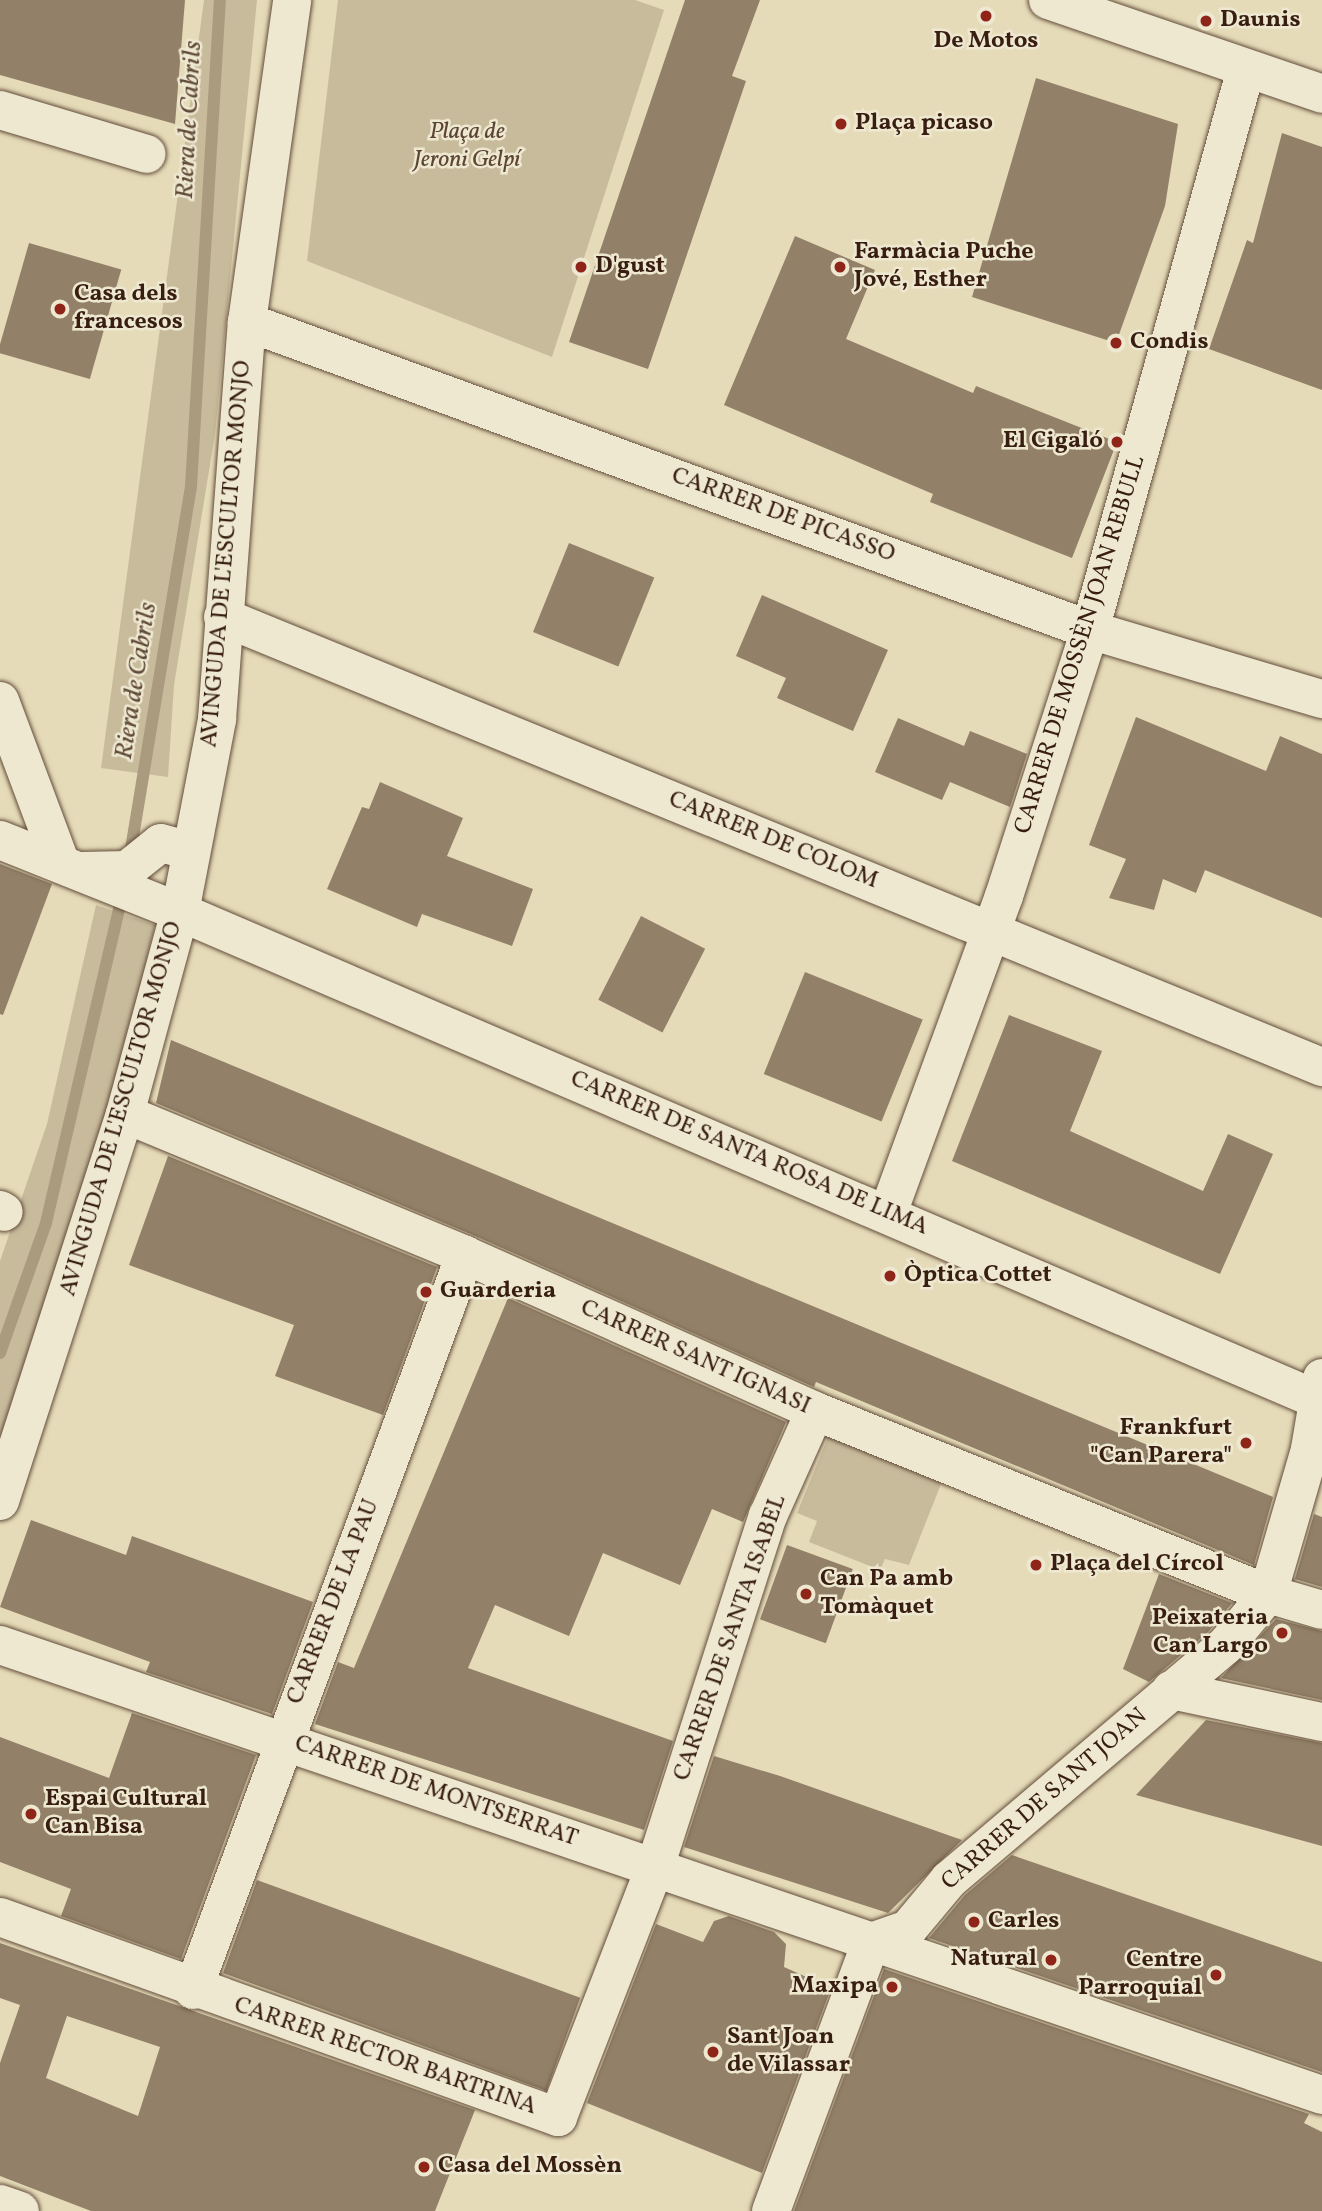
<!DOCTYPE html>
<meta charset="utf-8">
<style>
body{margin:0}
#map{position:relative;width:1322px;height:2211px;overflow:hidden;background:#e5dbb8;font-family:Vollkorn,serif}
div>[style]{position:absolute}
.green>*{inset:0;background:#c8bb9c}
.stream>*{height:12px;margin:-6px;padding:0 6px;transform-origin:6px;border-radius:6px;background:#aa9b7f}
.building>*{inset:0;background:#928068;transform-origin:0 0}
.roads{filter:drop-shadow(0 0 2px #634d3b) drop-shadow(0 0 2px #634d3b)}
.minor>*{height:38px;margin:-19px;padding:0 19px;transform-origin:19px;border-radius:19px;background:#eee8d1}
.dots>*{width:19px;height:19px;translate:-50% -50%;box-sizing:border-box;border:4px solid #eee8d1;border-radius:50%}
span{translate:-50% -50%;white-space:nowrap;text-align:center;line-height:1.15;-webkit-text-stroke:5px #eee8d1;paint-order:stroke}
.poi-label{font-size:24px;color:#381e11;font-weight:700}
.left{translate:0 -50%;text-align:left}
.right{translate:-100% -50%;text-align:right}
.park-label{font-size:24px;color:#5c4534;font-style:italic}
.street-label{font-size:24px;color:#381e11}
.water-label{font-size:26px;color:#604a38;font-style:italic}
</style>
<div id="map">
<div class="green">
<div style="clip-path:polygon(204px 0,257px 0,215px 434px,174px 685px,168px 777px,101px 768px)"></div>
<div style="clip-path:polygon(338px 0,635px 0,664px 10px,552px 357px,307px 261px)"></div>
<div style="clip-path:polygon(96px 905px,155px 925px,126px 1050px,0 1438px,0 1261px,47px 1124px)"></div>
<div style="clip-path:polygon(831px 1430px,943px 1479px,909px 1565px,885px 1559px,880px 1570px,809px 1542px,817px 1521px,797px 1513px)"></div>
</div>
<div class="stream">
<div style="left:130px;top:855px;width:374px;rotate:-80.6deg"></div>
<div style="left:191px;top:486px;width:487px;rotate:-86.6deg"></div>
<div style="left:0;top:1353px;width:138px;rotate:-70.5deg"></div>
<div style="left:46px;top:1223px;width:339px;rotate:-76.9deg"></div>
</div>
<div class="building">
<div style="clip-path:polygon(0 0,185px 0,175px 124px,0 75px)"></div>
<div style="clip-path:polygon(685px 0,760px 0,732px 76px,746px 81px,648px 369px,569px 342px)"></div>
<div style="clip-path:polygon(1036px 78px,1178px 124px,1165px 206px,1116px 343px,972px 297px)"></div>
<div style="clip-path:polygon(1282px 133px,1322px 147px,1322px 390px,1209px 349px,1247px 240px,1253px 243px)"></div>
<div style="clip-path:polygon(795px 236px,875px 270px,846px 339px,973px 393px,976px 386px,1117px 442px,1072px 558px,930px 502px,933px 494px,724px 405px)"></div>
<div style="left:29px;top:243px;width:96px;height:114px;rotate:16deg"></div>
<div style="left:569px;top:543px;width:92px;height:96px;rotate:22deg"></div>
<div style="clip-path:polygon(762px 595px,888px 650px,853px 731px,777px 698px,786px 678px,736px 656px)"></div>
<div style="clip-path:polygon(1136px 717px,1266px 771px,1280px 736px,1322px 754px,1322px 918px,1205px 870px,1196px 893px,1163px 879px,1154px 910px,1109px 898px,1126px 859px,1089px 845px)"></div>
<div style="clip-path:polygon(898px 718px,964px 746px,970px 731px,1027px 754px,1010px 807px,950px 782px,942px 800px,875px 772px)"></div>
<div style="clip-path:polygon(380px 782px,463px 818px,447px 856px,533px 889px,512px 946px,422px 914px,417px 927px,327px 889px,362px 807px,369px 809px)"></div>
<div style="clip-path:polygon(0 864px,52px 884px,3px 1015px,0 1014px)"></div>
<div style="left:641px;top:916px;width:72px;height:94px;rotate:27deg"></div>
<div style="left:805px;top:972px;width:127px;height:110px;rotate:22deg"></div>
<div style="clip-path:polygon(1009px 1015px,1102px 1051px,1070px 1131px,1203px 1191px,1228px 1134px,1273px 1154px,1220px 1274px,952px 1161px)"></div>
<div style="clip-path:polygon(171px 1040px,1273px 1497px,1254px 1565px,816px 1382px,814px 1387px,473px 1235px,156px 1103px)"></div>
<div style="clip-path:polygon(168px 1156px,437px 1267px,383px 1415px,275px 1376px,294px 1325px,129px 1265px)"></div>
<div style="clip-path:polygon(508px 1298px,786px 1422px,743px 1522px,712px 1509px,680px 1585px,603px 1553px,569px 1636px,495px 1605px,468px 1668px,673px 1741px,644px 1830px,315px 1724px,338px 1662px,354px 1668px)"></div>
<div style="clip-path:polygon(1314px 1514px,1322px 1517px,1322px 1587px,1295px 1579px)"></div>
<div style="clip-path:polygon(31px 1520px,126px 1555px,132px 1536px,313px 1602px,272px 1714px,146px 1672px,150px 1662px,0 1607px)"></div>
<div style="left:787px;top:1545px;width:70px;height:79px;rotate:20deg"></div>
<div style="clip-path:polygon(1159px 1574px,1232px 1603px,1209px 1631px,1149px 1682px,1123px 1669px)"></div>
<div style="clip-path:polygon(1276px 1619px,1322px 1631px,1322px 1700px,1221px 1678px)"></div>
<div style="clip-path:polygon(132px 1713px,256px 1755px,181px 1959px,61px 1916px,71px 1889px,0 1862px,0 1737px,109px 1778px)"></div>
<div style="clip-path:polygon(1206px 1720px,1322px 1743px,1322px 1846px,1136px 1795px)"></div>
<div style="clip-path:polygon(714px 1756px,780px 1776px,962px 1840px,888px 1913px,684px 1847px)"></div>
<div style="clip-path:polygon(1012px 1855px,1322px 1962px,1322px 2072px,929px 1938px,965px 1895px)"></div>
<div style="left:257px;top:1880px;width:344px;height:99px;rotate:20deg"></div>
<div style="clip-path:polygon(729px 1916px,774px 1932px,786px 1944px,784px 1967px,831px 1988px,762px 2173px,587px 2103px,656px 1924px,703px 1942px,714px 1921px)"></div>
<div style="clip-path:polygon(evenodd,0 1943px,475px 2110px,435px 2211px,91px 2211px,0 2176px,0 2063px,20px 2005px,0 1998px,0 1943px,67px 2016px,160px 2047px,138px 2116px,46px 2078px,67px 2016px)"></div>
<div style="clip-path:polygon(884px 1969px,1309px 2114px,1304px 2123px,1322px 2132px,1322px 2211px,794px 2211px)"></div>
</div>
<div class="roads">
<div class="minor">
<div style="left:1048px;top:0;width:290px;rotate:18.9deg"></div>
<div style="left:0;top:110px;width:153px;rotate:16.7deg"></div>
<div style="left:247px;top:322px;width:898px;rotate:20.07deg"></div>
<div style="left:1090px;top:630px;width:242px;rotate:16.6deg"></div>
<div style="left:223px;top:617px;width:1188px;rotate:22.27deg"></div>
<div style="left:0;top:701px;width:174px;rotate:69.5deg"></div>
<div style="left:0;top:840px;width:194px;rotate:21.8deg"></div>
<div style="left:180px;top:912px;width:1238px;rotate:23.21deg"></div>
<div style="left:82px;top:871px;width:45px;rotate:-1.3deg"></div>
<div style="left:127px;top:870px;width:43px;rotate:-38.5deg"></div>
<div style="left:161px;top:843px;width:31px;rotate:15deg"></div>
<div style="left:125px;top:1114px;width:368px;rotate:22.5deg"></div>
<div style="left:465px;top:1255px;width:383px;rotate:24deg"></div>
<div style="left:815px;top:1411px;width:489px;rotate:22deg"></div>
<div style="left:1268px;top:1594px;width:56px;rotate:16.5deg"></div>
<div style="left:0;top:1210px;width:4px;rotate:27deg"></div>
<div style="left:888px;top:1213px;width:338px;rotate:-69.9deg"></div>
<div style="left:1004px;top:896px;width:280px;rotate:-72.1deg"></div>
<div style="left:1090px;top:630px;width:582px;rotate:-74.46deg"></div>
<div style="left:0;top:1501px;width:407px;rotate:-72.1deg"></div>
<div style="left:125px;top:1114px;width:209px;rotate:-74.8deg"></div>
<div style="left:180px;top:912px;width:197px;rotate:-79.1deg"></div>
<div style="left:217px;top:719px;width:398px;rotate:-85.7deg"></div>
<div style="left:247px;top:322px;width:325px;rotate:-82deg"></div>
<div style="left:0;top:1645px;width:1396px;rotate:18.8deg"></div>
<div style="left:1171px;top:1690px;width:154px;rotate:12deg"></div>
<div style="left:0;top:1917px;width:593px;rotate:19.72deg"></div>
<div style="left:558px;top:2117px;width:268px;rotate:-68.8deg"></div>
<div style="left:655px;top:1867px;width:369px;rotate:-72.2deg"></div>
<div style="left:768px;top:1516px;width:115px;rotate:-65.9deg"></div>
<div style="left:193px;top:1990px;width:784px;rotate:-69.69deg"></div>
<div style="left:0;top:2204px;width:21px;rotate:19deg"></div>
<div style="left:771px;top:2211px;width:287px;rotate:-69.6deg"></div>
<div style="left:871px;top:1942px;width:39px;rotate:-19deg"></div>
<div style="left:908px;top:1929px;width:64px;rotate:-50.1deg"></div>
<div style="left:949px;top:1880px;width:362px;rotate:-40.3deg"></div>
<div style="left:1225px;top:1646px;width:67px;rotate:-50.4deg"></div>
<div style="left:1268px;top:1594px;width:151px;rotate:-73.8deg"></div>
<div style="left:1310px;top:1449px;width:72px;rotate:-80.4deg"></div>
</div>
</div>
<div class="dots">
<div style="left:986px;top:16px;background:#8f2418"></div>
<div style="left:1206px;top:21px;background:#8f2418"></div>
<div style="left:841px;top:124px;background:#8f2418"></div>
<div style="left:581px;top:267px;background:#8f2418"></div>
<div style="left:840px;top:267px;background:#8f2418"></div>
<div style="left:60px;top:309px;background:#8f2418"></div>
<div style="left:1116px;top:343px;background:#8f2418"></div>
<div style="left:1117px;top:442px;background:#8f2418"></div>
<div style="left:890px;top:1276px;background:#8f2418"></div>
<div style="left:426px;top:1292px;background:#8f2418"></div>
<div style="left:1246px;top:1443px;background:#8f2418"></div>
<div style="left:1036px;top:1565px;background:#8f2418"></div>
<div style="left:806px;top:1594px;background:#8f2418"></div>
<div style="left:1282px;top:1633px;background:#8f2418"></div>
<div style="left:31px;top:1814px;background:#8f2418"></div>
<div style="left:974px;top:1922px;background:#8f2418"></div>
<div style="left:1051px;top:1960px;background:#8f2418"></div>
<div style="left:1216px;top:1975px;background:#8f2418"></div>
<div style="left:892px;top:1987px;background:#8f2418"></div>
<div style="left:713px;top:2052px;background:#8f2418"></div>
<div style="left:424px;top:2167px;background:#8f2418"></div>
</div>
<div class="poi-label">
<span class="left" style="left:1220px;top:21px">Daunis</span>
<span style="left:986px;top:42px">De Motos</span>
<span class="left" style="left:855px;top:124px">Plaça picaso</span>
<span class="left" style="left:854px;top:267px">Farmàcia Puche<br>Jové, Esther</span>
<span class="left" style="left:595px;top:267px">D'gust</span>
<span class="left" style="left:74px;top:309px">Casa dels<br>francesos</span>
<span class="left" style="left:1130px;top:343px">Condis</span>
<span class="right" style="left:1103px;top:442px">El Cigaló</span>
<span class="left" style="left:904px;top:1276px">Òptica Cottet</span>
<span class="left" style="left:440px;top:1292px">Guarderia</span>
<span class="right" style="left:1232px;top:1443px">Frankfurt<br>"Can Parera"</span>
<span class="left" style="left:1050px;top:1565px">Plaça del Círcol</span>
<span class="left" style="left:820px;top:1594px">Can Pa amb<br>Tomàquet</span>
<span class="right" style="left:1268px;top:1633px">Peixateria<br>Can Largo</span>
<span class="left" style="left:45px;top:1814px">Espai Cultural<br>Can Bisa</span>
<span class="left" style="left:988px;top:1922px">Carles</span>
<span class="right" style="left:1037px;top:1960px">Natural</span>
<span class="right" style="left:1202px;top:1975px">Centre<br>Parroquial</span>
<span class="right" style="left:878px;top:1987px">Maxipa</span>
<span class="left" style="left:727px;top:2052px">Sant Joan<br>de Vilassar</span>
<span class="left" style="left:438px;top:2167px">Casa del Mossèn</span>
</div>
<div class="park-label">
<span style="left:467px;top:147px">Plaça de<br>Jeroni Gelpí</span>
</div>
<div class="street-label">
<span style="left:783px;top:516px;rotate:20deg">CARRER DE PICASSO</span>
<span style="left:227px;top:554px;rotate:-85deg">AVINGUDA DE L'ESCULTOR MONJO</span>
<span style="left:1081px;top:645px;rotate:-73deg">CARRER DE MOSSÈN JOAN REBULL</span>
<span style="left:773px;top:841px;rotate:22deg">CARRER DE COLOM</span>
<span style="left:122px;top:1109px;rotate:-74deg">AVINGUDA DE L'ESCULTOR MONJO</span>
<span style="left:749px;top:1154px;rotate:23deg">CARRER DE SANTA ROSA DE LIMA</span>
<span style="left:695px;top:1358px;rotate:24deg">CARRER SANT IGNASI</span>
<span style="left:334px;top:1602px;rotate:-69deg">CARRER DE LA PAU</span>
<span style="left:731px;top:1638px;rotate:-71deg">CARRER DE SANTA ISABEL</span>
<span style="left:436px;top:1792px;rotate:19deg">CARRER DE MONTSERRAT</span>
<span style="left:1045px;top:1800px;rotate:-41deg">CARRER DE SANT JOAN</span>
<span style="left:385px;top:2057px;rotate:19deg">CARRER RECTOR BARTRINA</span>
</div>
<div class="water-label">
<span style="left:190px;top:120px;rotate:-87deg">Riera de Cabrils</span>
<span style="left:137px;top:681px;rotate:-81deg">Riera de Cabrils</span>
</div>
</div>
